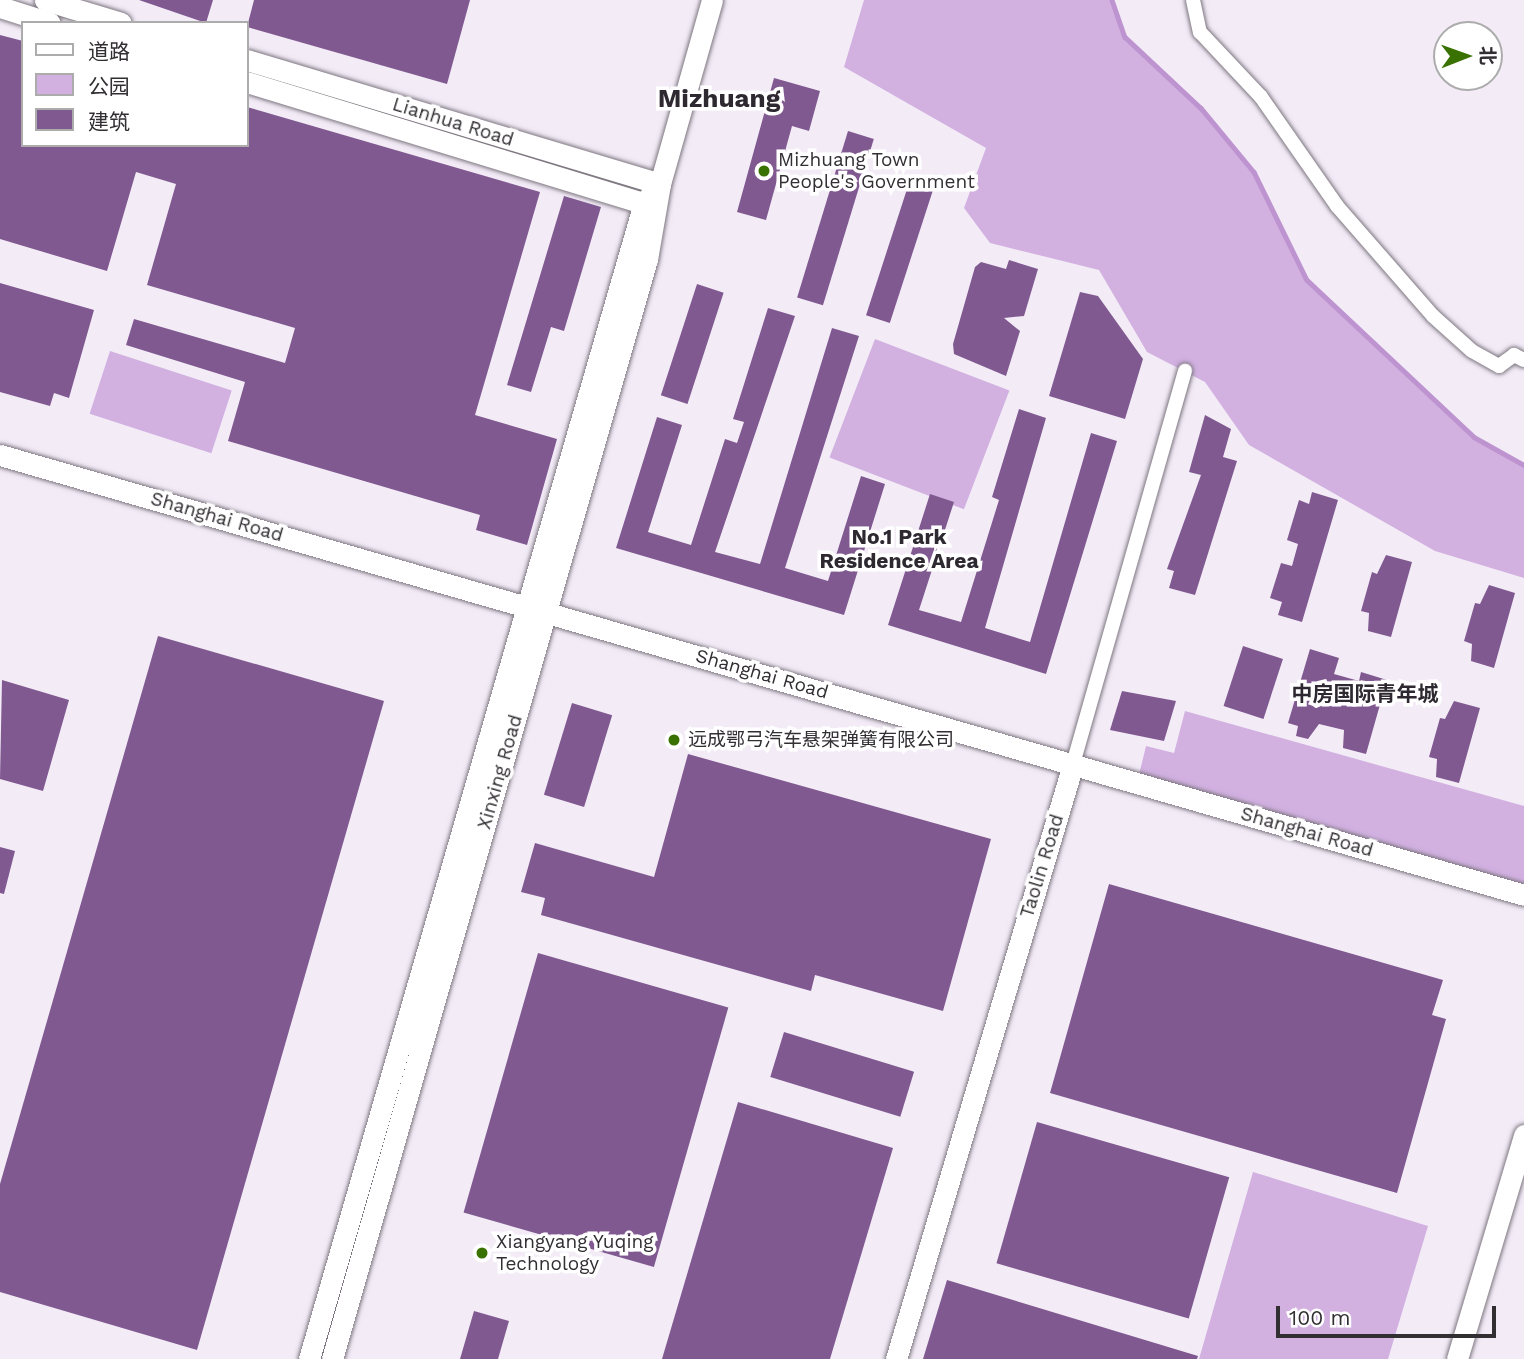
<!DOCTYPE html>
<meta charset="utf-8">
<style>
body{margin:0}
#map{position:relative;width:1524px;height:1359px;overflow:hidden;background:#f3ecf7;font-family:"Work Sans","Noto Sans SC",sans-serif}
div>[style]{position:absolute}
.green>*{inset:0;background:#d2b1e1;transform-origin:0 0}
.stream>*{height:4.5px;margin:-2.25px;padding:0 2.25px;transform-origin:2.25px;border-radius:2.25px;background:#bd94cf}
.building>*{inset:0;background:#805991;transform-origin:0 0}
.roads{filter:drop-shadow(0 0 2px #7d7680) drop-shadow(0 0 2px #7d7680)}
.street>*{height:14px;margin:-7px;padding:0 7px;transform-origin:7px;border-radius:7px;background:#fff}
.secondary>*{height:21px;margin:-10.5px;padding:0 10.5px;transform-origin:10.5px;border-radius:10.5px;background:#fff}
.dots>*{width:19px;height:19px;translate:-50% -50%;box-sizing:border-box;border:4px solid #fff;border-radius:50%}
span{translate:-50% -50%;white-space:nowrap;text-align:center;line-height:1.15;-webkit-text-stroke:7px #fff;paint-order:stroke}
.street-label{font-size:19px;color:#322f33}
.poi-label{font-size:19px;color:#322f33}
.left{translate:0 -50%;text-align:left}
.neighbourhood-label{font-size:21px;color:#2e2931;font-weight:700}
.district-label{font-size:26px;color:#2e2931;font-weight:700}
.legend{position:absolute;left:21px;top:21px;width:228px;height:126px;box-sizing:border-box;background:#fff;border:2px solid #adacad;margin:0;padding:9px 12px;list-style:none;font-size:21px;color:#322f33}
.legend li{display:flex;align-items:center;gap:14px;height:35px}
.legend b{width:35px;border:2px solid #adacad}
.north{position:absolute;left:1433px;top:21px;width:70px;height:70px;box-sizing:border-box;background:#fff;border:2px solid #adacad;border-radius:50%;rotate:89deg;font-size:19px;font-weight:700;line-height:28px;text-align:center;color:#322f33}
.north::after{content:'';display:block;margin:auto;width:24px;height:32px;background:#397200;clip-path:polygon(50% 0,100% 100%,50% 72%,0 100%)}
.scale{position:absolute;left:1276px;top:1306px;width:220px;height:32px;box-sizing:border-box;border:4px solid #322f33;border-top:0;padding-left:9px;font-size:21px;line-height:24px;white-space:nowrap;color:#322f33;-webkit-text-stroke:5px #fff;paint-order:stroke}
</style>
<div id="map">
<div class="green">
<div style="clip-path:polygon(864px 0,1112px 0,1125px 37px,1201px 108px,1254px 172px,1307px 280px,1474px 437px,1524px 465px,1524px 578px,1435px 551px,1249px 445px,1205px 382px,1147px 352px,1099px 270px,990px 243px,964px 208px,986px 148px,844px 67px)"></div>
<div style="left:875px;top:339px;width:144px;height:127px;rotate:21deg"></div>
<div style="left:110px;top:351px;width:128px;height:66px;rotate:18deg"></div>
<div style="clip-path:polygon(1185px 711px,1524px 806px,1524px 904px,1137px 783px,1146px 746px,1174px 753px)"></div>
<div style="clip-path:polygon(1253px 1172px,1428px 1226px,1388px 1359px,1199px 1359px)"></div>
</div>
<div class="stream">
<div style="left:1112px;top:0;width:39px;rotate:71deg"></div>
<div style="left:1125px;top:37px;width:104px;rotate:43.1deg"></div>
<div style="left:1201px;top:108px;width:83px;rotate:50.4deg"></div>
<div style="left:1254px;top:172px;width:120px;rotate:63.9deg"></div>
<div style="left:1307px;top:280px;width:229px;rotate:43.2deg"></div>
<div style="left:1474px;top:437px;width:57px;rotate:29.2deg"></div>
</div>
<div class="building">
<div style="clip-path:polygon(139px 0,213px 0,206px 23px)"></div>
<div style="clip-path:polygon(254px 0,470px 0,447px 84px,247px 27px)"></div>
<div style="clip-path:polygon(0 35px,23px 41px,23px 145px,247px 145px,247px 107px,540px 192px,475px 415px,557px 439px,527px 545px,476px 530px,480px 515px,228px 441px,245px 382px,126px 345px,134px 319px,285px 363px,295px 328px,147px 285px,176px 184px,136px 172px,107px 271px,0 239px)"></div>
<div style="clip-path:polygon(774px 78px,820px 91px,809px 131px,792px 126px,766px 220px,737px 212px)"></div>
<div style="left:848px;top:131px;width:27px;height:174px;rotate:17deg"></div>
<div style="left:909px;top:183px;width:25px;height:139px;rotate:18deg"></div>
<div style="clip-path:polygon(564px 196px,601px 207px,564px 331px,551px 327px,531px 392px,507px 385px)"></div>
<div style="clip-path:polygon(1009px 260px,1038px 269px,1024px 316px,1004px 318px,1020px 331px,1006px 376px,954px 354px,953px 344px,975px 267px,981px 262px,1006px 269px)"></div>
<div style="clip-path:polygon(0 283px,94px 310px,69px 398px,54px 393px,50px 406px,0 392px)"></div>
<div style="left:697px;top:284px;width:28px;height:117px;rotate:18deg"></div>
<div style="clip-path:polygon(1080px 292px,1098px 296px,1143px 359px,1125px 419px,1049px 396px)"></div>
<div style="clip-path:polygon(768px 308px,795px 316px,715px 552px,760px 564px,832px 328px,859px 336px,785px 568px,828px 581px,861px 476px,885px 484px,844px 615px,616px 548px,657px 417px,682px 425px,648px 532px,691px 545px,725px 439px,737px 443px,744px 422px,733px 419px)"></div>
<div style="clip-path:polygon(1019px 409px,1046px 418px,985px 628px,1030px 642px,1091px 433px,1117px 441px,1046px 674px,888px 625px,930px 494px,954px 502px,919px 610px,961px 622px,999px 500px,992px 497px)"></div>
<div style="clip-path:polygon(1205px 415px,1231px 429px,1223px 457px,1237px 461px,1195px 595px,1169px 588px,1174px 571px,1167px 569px,1201px 475px,1189px 472px)"></div>
<div style="clip-path:polygon(1312px 492px,1338px 500px,1302px 622px,1278px 615px,1282px 602px,1270px 598px,1281px 563px,1292px 566px,1298px 544px,1287px 540px,1299px 500px,1309px 504px)"></div>
<div style="clip-path:polygon(1386px 555px,1412px 562px,1391px 637px,1368px 631px,1369px 613px,1361px 611px,1372px 572px,1377px 574px)"></div>
<div style="clip-path:polygon(1489px 585px,1515px 593px,1494px 668px,1471px 661px,1472px 644px,1464px 641px,1475px 603px,1480px 604px)"></div>
<div style="clip-path:polygon(158px 636px,384px 701px,197px 1350px,0 1292px,0 1184px)"></div>
<div style="left:1243px;top:646px;width:42px;height:63px;rotate:18deg"></div>
<div style="clip-path:polygon(1310px 649px,1339px 658px,1334px 674px,1359px 681px,1361px 672px,1387px 680px,1366px 754px,1343px 748px,1344px 730px,1319px 724px,1308px 739px,1296px 736px,1298px 726px,1288px 723px)"></div>
<div style="clip-path:polygon(2px 680px,69px 700px,43px 791px,0 779px)"></div>
<div style="clip-path:polygon(1122px 691px,1176px 701px,1164px 741px,1110px 730px)"></div>
<div style="clip-path:polygon(1454px 701px,1480px 708px,1459px 783px,1436px 777px,1437px 759px,1429px 757px,1440px 718px,1445px 719px)"></div>
<div style="left:572px;top:703px;width:42px;height:96px;rotate:17deg"></div>
<div style="clip-path:polygon(688px 754px,991px 839px,943px 1011px,815px 975px,811px 991px,541px 915px,545px 898px,521px 892px,535px 843px,654px 877px)"></div>
<div style="clip-path:polygon(0 847px,15px 851px,4px 894px,0 893px)"></div>
<div style="clip-path:polygon(1109px 884px,1443px 980px,1432px 1015px,1446px 1019px,1397px 1193px,1050px 1093px)"></div>
<div style="left:538px;top:953px;width:198px;height:270px;rotate:16deg"></div>
<div style="left:784px;top:1032px;width:136px;height:47px;rotate:17deg"></div>
<div style="clip-path:polygon(738px 1102px,893px 1148px,830px 1359px,662px 1359px)"></div>
<div style="left:1037px;top:1122px;width:200px;height:147px;rotate:16deg"></div>
<div style="clip-path:polygon(947px 1280px,1198px 1356px,1197px 1359px,923px 1359px)"></div>
<div style="clip-path:polygon(474px 1311px,509px 1321px,498px 1359px,460px 1359px)"></div>
</div>
<div class="roads">
<div class="street">
<div style="left:1193px;top:0;width:33px;rotate:78deg"></div>
<div style="left:1200px;top:32px;width:89px;rotate:46.8deg"></div>
<div style="left:1261px;top:97px;width:133px;rotate:55.1deg"></div>
<div style="left:1337px;top:206px;width:146px;rotate:48.9deg"></div>
<div style="left:1433px;top:316px;width:52px;rotate:41.9deg"></div>
<div style="left:1472px;top:351px;width:31px;rotate:29deg"></div>
<div style="left:1499px;top:366px;width:19px;rotate:-36deg"></div>
<div style="left:1514px;top:355px;width:11px;rotate:27deg"></div>
<div style="left:1073px;top:764px;width:409px;rotate:-74.1deg"></div>
</div>
<div class="secondary">
<div style="left:45px;top:0;width:79px;rotate:16.8deg"></div>
<div style="left:0;top:7px;width:52px;rotate:17.7deg"></div>
<div style="left:247px;top:60px;width:431px;rotate:16.7deg"></div>
<div style="left:660px;top:184px;width:76px;rotate:99.8deg"></div>
<div style="left:647px;top:259px;width:1144px;rotate:105.98deg"></div>
<div style="left:247px;top:82px;width:415px;rotate:17deg"></div>
<div style="left:0;top:455px;width:1586px;rotate:16.1deg"></div>
<div style="left:309px;top:1359px;width:1204px;rotate:-73.84deg"></div>
<div style="left:644px;top:203px;width:25px;rotate:-50deg"></div>
<div style="left:660px;top:184px;width:191px;rotate:-74.2deg"></div>
<div style="left:896px;top:1359px;width:621px;rotate:-73.43deg"></div>
<div style="left:1457px;top:1359px;width:234px;rotate:-73.3deg"></div>
</div>
</div>
<div class="dots">
<div style="left:764px;top:171px;background:#397200"></div>
<div style="left:674px;top:740px;background:#397200"></div>
<div style="left:482px;top:1253px;background:#397200"></div>
</div>
<div class="street-label">
<span style="left:453px;top:122px;rotate:17deg">Lianhua Road</span>
<span style="left:217px;top:517px;rotate:16deg">Shanghai Road</span>
<span style="left:762px;top:674px;rotate:16deg">Shanghai Road</span>
<span style="left:500px;top:772px;rotate:-74deg">Xinxing Road</span>
<span style="left:1307px;top:832px;rotate:16deg">Shanghai Road</span>
<span style="left:1042px;top:866px;rotate:-73deg">Taolin Road</span>
</div>
<div class="poi-label">
<span class="left" style="left:778px;top:171px">Mizhuang Town<br>People's Government</span>
<span class="left" style="left:688px;top:740px">远成鄂弓汽车悬架弹簧有限公司</span>
<span class="left" style="left:496px;top:1253px">Xiangyang Yuqing<br>Technology</span>
</div>
<div class="neighbourhood-label">
<span style="left:899px;top:549px">No.1 Park<br>Residence Area</span>
<span style="left:1365px;top:694px">中房国际青年城</span>
</div>
<div class="district-label">
<span style="left:719px;top:99px">Mizhuang</span>
</div>
<ul class="legend">
<li><b style="height:9px;background:#fff"></b>道路</li>
<li><b style="height:19px;background:#d2b1e1"></b>公园</li>
<li><b style="height:19px;background:#805991"></b>建筑</li>
</ul>
<div class="north">北</div>
<div class="scale">100 m</div>
</div>
